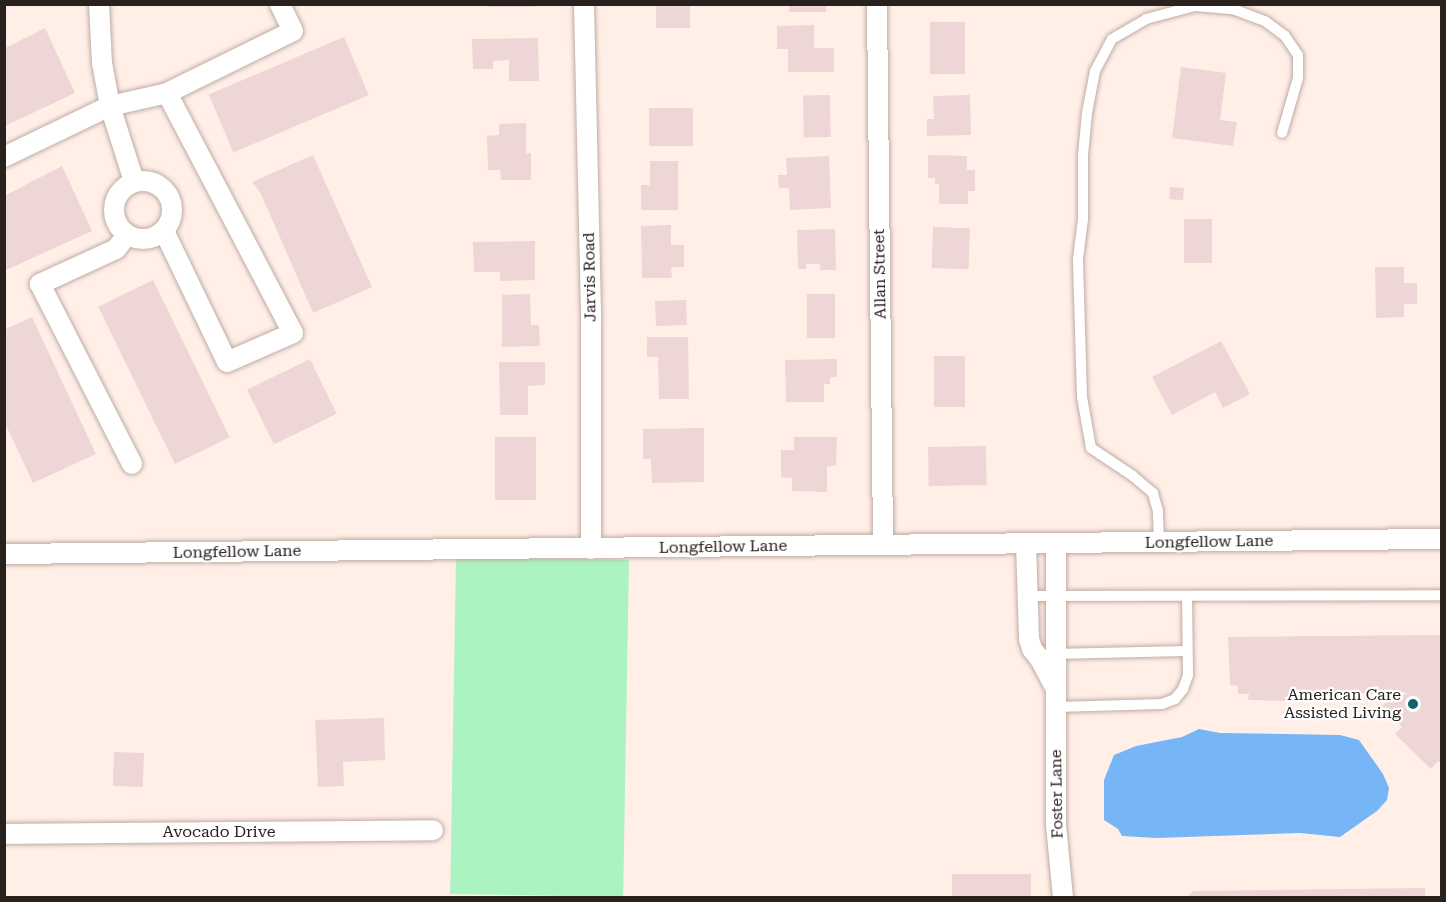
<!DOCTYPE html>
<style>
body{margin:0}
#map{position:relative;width:1446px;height:902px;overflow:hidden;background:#ffefe7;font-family:"Roboto Serif",serif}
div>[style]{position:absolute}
.green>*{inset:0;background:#acf3c2;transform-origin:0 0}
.water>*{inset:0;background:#77b6f6}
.building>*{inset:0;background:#edd6d5;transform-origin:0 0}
.roads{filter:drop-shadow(0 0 2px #bfaca3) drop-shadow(0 0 2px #bfaca3)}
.service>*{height:10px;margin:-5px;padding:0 5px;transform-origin:5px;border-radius:5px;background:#fff}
.minor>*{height:20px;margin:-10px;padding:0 10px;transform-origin:10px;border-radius:10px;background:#fff}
.minor>.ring{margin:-10px;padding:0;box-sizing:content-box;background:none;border:20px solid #fff;border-radius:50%}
.dots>*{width:16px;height:16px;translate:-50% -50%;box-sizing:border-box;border:3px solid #fff;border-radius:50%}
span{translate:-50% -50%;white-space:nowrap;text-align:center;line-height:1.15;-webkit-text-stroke:4.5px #fff;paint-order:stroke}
.street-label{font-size:16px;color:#29211e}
.poi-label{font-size:16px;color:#29211e}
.right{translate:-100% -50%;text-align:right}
.frame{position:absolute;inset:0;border:6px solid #29211e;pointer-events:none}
</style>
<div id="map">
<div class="green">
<div style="left:629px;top:560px;width:337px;height:173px;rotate:91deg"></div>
</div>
<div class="water">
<div style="clip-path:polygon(1199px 729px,1220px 733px,1340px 735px,1359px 740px,1383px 774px,1389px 788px,1387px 800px,1377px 811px,1340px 837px,1300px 833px,1156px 838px,1122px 836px,1118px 829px,1104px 820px,1104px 780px,1114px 755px,1136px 746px,1182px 737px)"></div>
</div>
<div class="building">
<div style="left:487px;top:4px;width:48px;height:3px"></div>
<div style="left:656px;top:4px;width:34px;height:24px"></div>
<div style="left:789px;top:4px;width:37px;height:8px"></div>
<div style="left:930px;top:22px;width:35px;height:52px"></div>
<div style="clip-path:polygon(814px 25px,814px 48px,834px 48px,834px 72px,788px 72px,788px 49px,777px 49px,777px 26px)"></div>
<div style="clip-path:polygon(45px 28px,75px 93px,5px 126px,5px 48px)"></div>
<div style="left:344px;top:37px;width:63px;height:147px;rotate:67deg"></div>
<div style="clip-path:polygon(538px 38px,539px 81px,509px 81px,509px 60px,493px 61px,493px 69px,473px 69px,472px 39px)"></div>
<div style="clip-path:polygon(1181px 67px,1226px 73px,1220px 120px,1237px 122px,1233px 146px,1172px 138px)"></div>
<div style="left:830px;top:95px;width:42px;height:27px;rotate:89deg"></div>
<div style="clip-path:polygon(970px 95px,971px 135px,927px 136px,927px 119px,934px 119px,933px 96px)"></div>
<div style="left:649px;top:108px;width:44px;height:38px"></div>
<div style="clip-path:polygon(526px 123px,526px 153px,531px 153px,531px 180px,501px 180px,500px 170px,488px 170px,487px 136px,499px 135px,499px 124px)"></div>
<div style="clip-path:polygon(313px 155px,372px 287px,313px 313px,260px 192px,252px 182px)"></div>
<div style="clip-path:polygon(928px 155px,967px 156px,967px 170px,975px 170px,975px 191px,968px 191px,968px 204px,939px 204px,939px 184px,935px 184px,935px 178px,928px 178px)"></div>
<div style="clip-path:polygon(829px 156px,831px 208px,790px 210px,789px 188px,779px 188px,778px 175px,787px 175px,786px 158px)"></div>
<div style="clip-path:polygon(650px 161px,678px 161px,678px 210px,641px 210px,641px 185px,650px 185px)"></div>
<div style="clip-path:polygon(62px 166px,92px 231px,4px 271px,4px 196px)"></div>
<div style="left:1170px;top:187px;width:14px;height:12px;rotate:4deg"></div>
<div style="left:1184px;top:219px;width:28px;height:44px"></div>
<div style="clip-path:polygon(671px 225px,671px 245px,684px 245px,684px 267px,671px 267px,672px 278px,642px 278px,641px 226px)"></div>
<div style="left:933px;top:227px;width:37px;height:41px;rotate:2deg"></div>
<div style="clip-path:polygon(835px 229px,836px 270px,820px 270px,820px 264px,806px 264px,806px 269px,798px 269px,797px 230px)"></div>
<div style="clip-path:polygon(535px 241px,535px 280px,500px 281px,500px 272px,474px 272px,473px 242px)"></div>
<div style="clip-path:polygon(1375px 267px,1404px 267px,1404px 283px,1417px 283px,1417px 304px,1404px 304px,1404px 317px,1376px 318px)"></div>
<div style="left:153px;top:280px;width:175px;height:61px;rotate:64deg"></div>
<div style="clip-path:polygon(530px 294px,531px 325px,539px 325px,540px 346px,502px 347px,502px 295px)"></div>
<div style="left:835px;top:294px;width:44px;height:28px;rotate:90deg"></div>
<div style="left:686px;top:300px;width:25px;height:31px;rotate:88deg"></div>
<div style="clip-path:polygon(32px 317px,96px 454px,33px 483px,4px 421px,4px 330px)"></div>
<div style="clip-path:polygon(647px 337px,688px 337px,689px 399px,659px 399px,658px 357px,647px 357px)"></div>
<div style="clip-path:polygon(1221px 341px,1250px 394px,1223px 408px,1215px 392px,1172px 415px,1152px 377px)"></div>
<div style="left:934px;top:356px;width:31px;height:51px"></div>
<div style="left:310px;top:359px;width:61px;height:70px;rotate:64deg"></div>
<div style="clip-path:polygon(837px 359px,837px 377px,830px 377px,830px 384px,824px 384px,824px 402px,786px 402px,785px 360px)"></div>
<div style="clip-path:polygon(499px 362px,545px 362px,545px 385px,528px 386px,528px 415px,500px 415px)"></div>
<div style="clip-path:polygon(704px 428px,704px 482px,652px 483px,651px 459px,643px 459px,643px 429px)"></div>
<div style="left:495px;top:437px;width:41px;height:63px"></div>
<div style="clip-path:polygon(794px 437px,837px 437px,836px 465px,827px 467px,827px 492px,792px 491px,792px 478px,781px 477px,781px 450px,794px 450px)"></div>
<div style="left:986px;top:446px;width:39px;height:58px;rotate:89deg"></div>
<div style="clip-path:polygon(1441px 635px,1442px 764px,1438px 761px,1431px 769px,1395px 734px,1402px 727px,1382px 706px,1391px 698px,1391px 694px,1290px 693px,1290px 701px,1248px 700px,1249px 694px,1238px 694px,1238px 686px,1230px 685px,1228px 637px)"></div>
<div style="clip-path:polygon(384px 718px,385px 760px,343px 762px,344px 786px,318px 787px,315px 720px)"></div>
<div style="left:114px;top:752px;width:30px;height:34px;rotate:2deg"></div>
<div style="left:1031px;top:874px;width:24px;height:79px;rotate:90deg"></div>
<div style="clip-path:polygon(1425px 888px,1425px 898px,1187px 898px,1193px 891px)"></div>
</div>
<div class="roads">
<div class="service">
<div style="left:1159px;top:543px;width:32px;rotate:-92deg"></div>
<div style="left:1158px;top:511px;width:19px;rotate:-106deg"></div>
<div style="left:1153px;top:493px;width:26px;rotate:-140deg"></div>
<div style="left:1133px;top:476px;width:50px;rotate:-146.3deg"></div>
<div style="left:1091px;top:448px;width:52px;rotate:-100deg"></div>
<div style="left:1082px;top:397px;width:138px;rotate:-91.7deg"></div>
<div style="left:1078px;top:259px;width:40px;rotate:-82.9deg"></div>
<div style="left:1083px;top:219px;width:64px;rotate:-90deg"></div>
<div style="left:1083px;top:155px;width:42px;rotate:-84.6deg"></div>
<div style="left:1087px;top:113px;width:43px;rotate:-79.2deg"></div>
<div style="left:1095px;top:71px;width:36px;rotate:-62deg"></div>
<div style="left:1112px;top:39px;width:39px;rotate:-30deg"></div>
<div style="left:1146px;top:19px;width:51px;rotate:-14.9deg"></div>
<div style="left:1195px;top:6px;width:38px;rotate:5deg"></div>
<div style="left:1233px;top:9px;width:34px;rotate:21deg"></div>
<div style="left:1265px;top:21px;width:25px;rotate:37deg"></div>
<div style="left:1285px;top:36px;width:23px;rotate:56deg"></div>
<div style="left:1298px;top:55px;width:23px;rotate:90deg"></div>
<div style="left:1298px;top:78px;width:57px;rotate:106.2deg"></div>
<div style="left:1027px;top:596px;width:415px;rotate:-0.1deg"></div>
<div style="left:1052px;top:654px;width:135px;rotate:-1.3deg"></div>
<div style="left:1056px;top:707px;width:106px;rotate:-1.6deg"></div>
<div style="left:1162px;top:704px;width:14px;rotate:-21deg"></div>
<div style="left:1175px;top:699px;width:13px;rotate:-51deg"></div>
<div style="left:1183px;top:689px;width:15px;rotate:-70deg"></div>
<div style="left:1188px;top:675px;width:78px;rotate:-90.7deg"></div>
</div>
<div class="minor">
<div style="left:99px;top:4px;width:59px;rotate:87.1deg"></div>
<div style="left:102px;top:63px;width:44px;rotate:79.5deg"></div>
<div style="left:110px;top:106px;width:79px;rotate:72.3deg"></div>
<div style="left:584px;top:4px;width:319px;rotate:88.7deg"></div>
<div style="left:591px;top:323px;width:226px;rotate:90deg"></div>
<div style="left:877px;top:4px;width:540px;rotate:89.36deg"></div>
<div style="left:4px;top:157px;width:118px;rotate:-25.7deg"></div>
<div style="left:110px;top:106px;width:58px;rotate:-12.8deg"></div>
<div style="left:167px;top:93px;width:140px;rotate:-26.2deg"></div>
<div style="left:293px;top:31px;width:30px;rotate:-116deg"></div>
<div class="ring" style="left:114px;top:181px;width:38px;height:38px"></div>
<div style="left:164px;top:231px;width:145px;rotate:64.3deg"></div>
<div style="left:227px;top:362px;width:72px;rotate:-23.7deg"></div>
<div style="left:293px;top:333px;width:271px;rotate:-117.7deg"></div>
<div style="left:127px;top:235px;width:18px;rotate:128deg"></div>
<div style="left:116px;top:249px;width:84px;rotate:155.3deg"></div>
<div style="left:40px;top:284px;width:202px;rotate:62.9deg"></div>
<div style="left:1026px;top:543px;width:96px;rotate:88.2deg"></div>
<div style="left:1029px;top:639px;width:10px;rotate:73deg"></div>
<div style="left:1032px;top:649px;width:13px;rotate:51deg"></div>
<div style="left:1040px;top:659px;width:30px;rotate:62deg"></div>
<div style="left:1056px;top:544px;width:281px;rotate:90deg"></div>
<div style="left:1056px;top:825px;width:73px;rotate:84.5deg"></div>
<div style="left:4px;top:554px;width:1438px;rotate:-0.6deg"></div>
<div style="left:4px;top:834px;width:429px;rotate:-0.5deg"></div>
</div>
</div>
<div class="dots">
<div style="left:1413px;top:704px;background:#15626d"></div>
</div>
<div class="street-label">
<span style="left:880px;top:274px;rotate:-91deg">Allan Street</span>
<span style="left:590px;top:277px;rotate:-91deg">Jarvis Road</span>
<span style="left:1209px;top:542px;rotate:-1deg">Longfellow Lane</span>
<span style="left:723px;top:547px;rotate:-1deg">Longfellow Lane</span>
<span style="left:237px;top:552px;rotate:-1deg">Longfellow Lane</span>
<span style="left:1057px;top:794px;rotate:-91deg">Foster Lane</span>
<span style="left:219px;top:832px">Avocado Drive</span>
</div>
<div class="poi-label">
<span class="right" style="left:1401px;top:704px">American Care<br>Assisted Living</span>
</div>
<div class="frame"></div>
</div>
